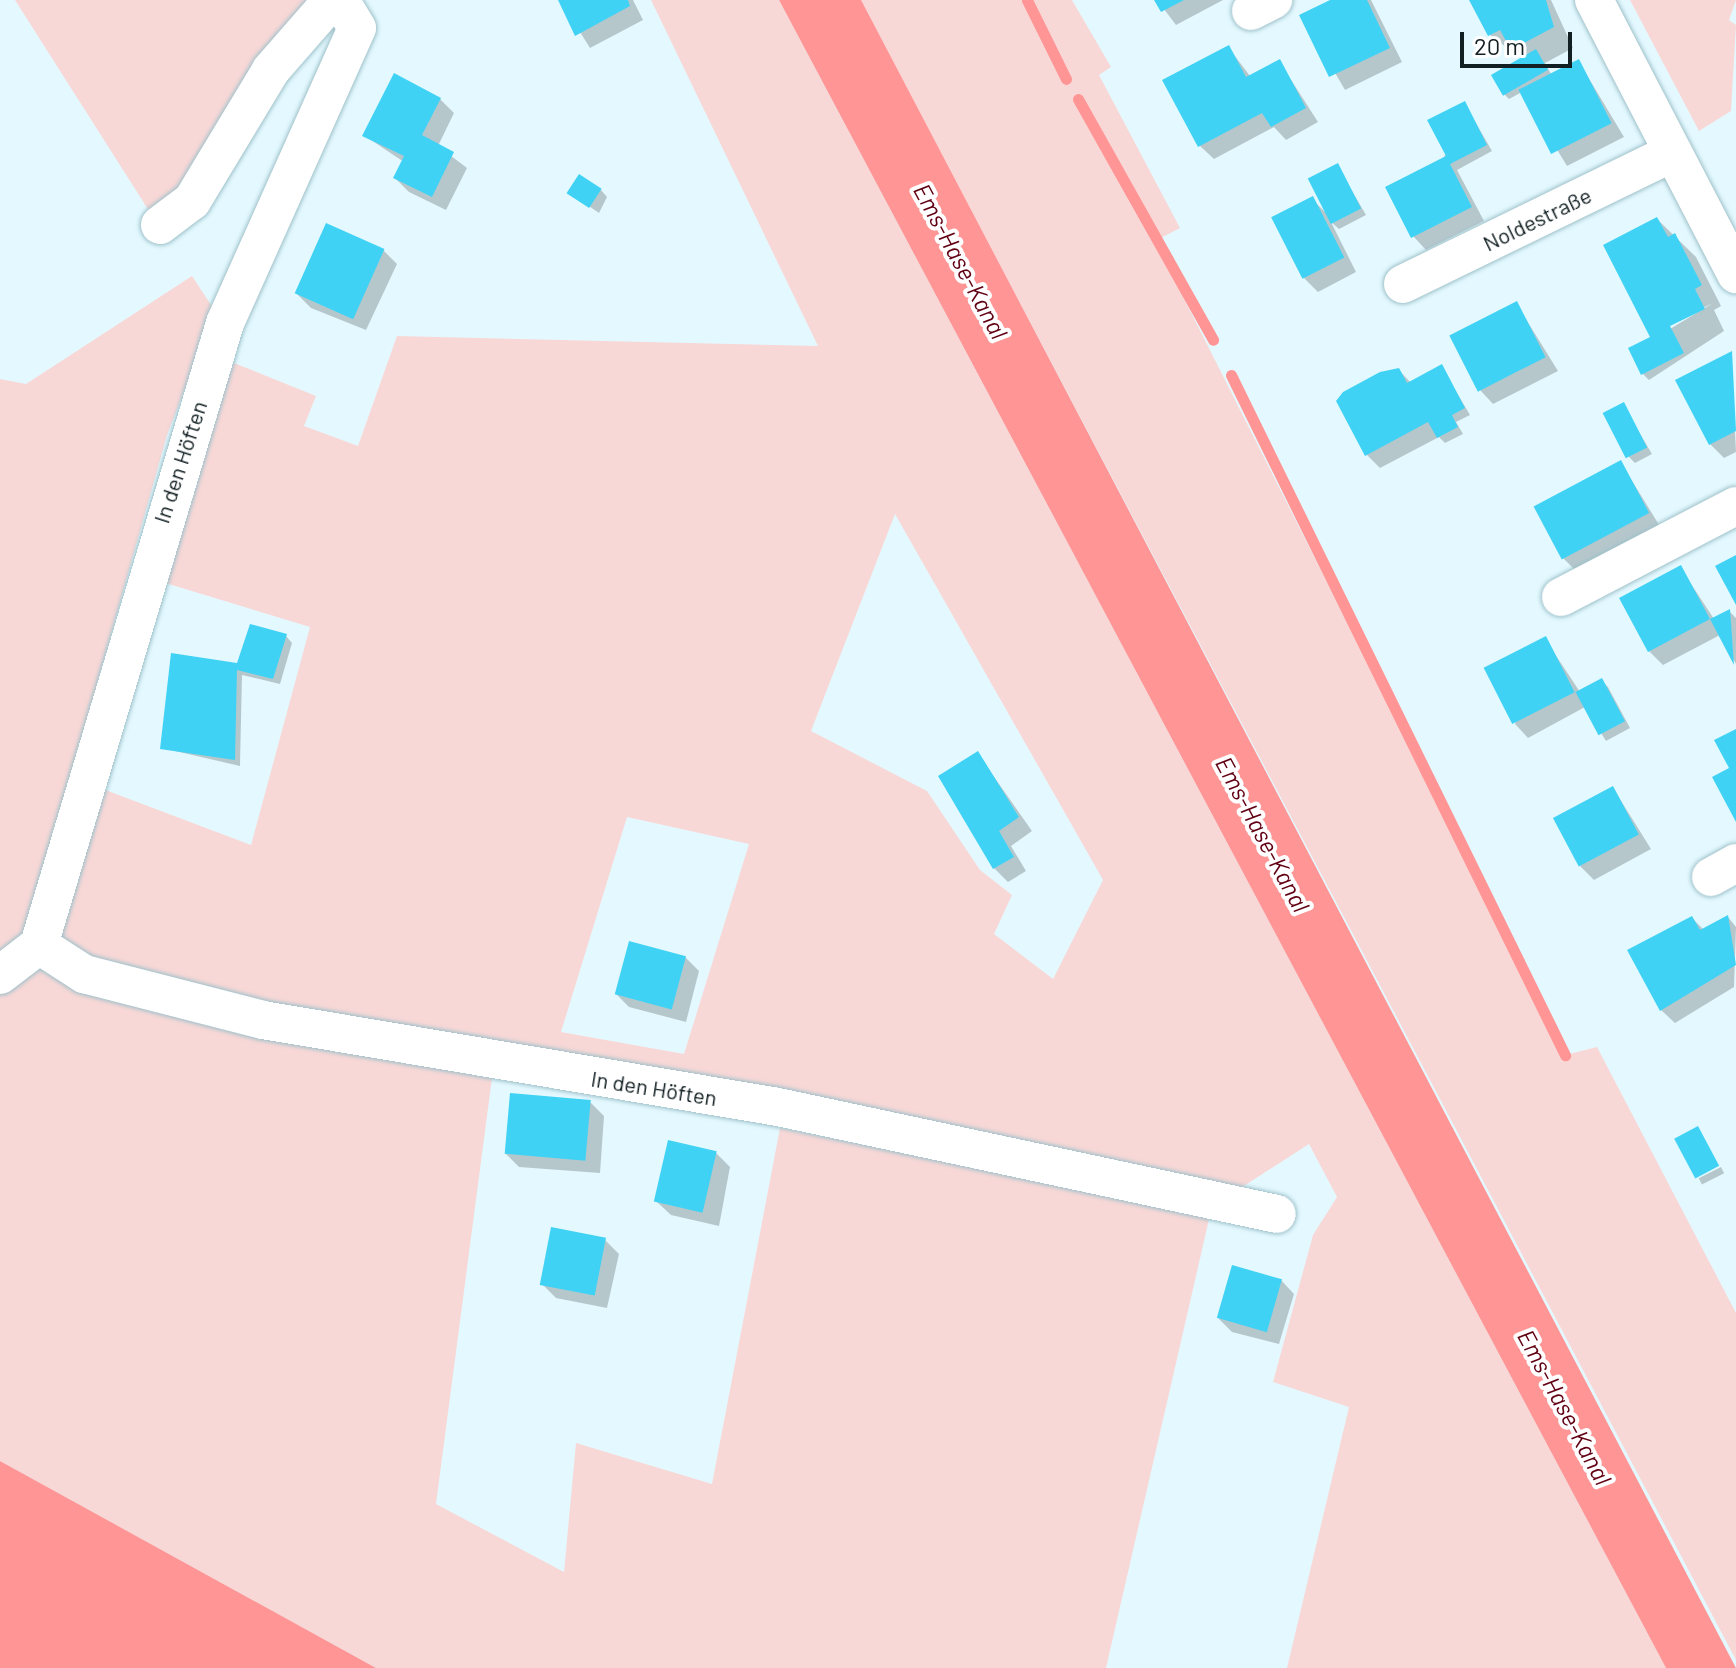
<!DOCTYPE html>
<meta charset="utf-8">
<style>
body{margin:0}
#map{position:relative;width:1736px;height:1668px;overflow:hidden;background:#e4f9ff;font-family:Barlow,sans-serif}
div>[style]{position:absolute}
.green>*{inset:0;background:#f8d8d7}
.water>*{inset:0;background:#ff9595}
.shadow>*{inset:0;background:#0003;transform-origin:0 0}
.stream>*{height:11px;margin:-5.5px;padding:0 5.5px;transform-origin:5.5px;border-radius:5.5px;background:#ff9595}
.building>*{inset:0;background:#40d2f4;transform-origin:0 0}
.roads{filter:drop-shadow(0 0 2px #9fc1ca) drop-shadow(0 0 2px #9fc1ca)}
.minor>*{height:38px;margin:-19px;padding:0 19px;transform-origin:19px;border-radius:19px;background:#fff}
span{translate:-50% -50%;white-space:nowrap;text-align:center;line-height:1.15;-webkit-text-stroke:8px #fff;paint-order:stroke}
.street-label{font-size:22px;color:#121f23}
.water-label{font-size:24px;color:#610013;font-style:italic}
.scale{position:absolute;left:1460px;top:32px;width:112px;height:36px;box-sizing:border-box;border:4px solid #121f23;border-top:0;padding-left:10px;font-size:24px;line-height:28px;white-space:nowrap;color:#121f23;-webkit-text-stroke:6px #fff;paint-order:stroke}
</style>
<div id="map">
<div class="green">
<div style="clip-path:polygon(15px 0,307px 0,179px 196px,151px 214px)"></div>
<div style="clip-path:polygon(evenodd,651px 0,779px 0,1666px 1668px,1287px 1668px,1349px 1407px,1273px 1382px,1313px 1235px,1337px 1197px,1309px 1144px,1233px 1193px,251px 1035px,492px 1078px,436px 1504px,564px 1572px,576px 1443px,712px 1484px,780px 1128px,1210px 1215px,1106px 1668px,376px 1668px,0 1461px,0 994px,39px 964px,0 959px,0 379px,26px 384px,192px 276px,215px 311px,167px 435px,71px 777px,251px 845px,310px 627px,162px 582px,199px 450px,234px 363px,316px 396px,304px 426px,358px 446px,397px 336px,818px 346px,651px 0,895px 514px,1103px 880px,1053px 979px,994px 934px,1012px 895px,980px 870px,927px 791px,811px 731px,895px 514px,651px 0,627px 817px,749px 844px,684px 1054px,561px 1032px,627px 817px)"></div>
<div style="clip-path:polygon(860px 0,1072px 0,1111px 67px,1099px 75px,1180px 228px,1155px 241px,1565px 1055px,1597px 1047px,1736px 1313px,1736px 1660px)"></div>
<div style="clip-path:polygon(1630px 0,1736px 0,1729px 20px,1736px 25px,1731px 111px,1699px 131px)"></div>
</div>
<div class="water">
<div style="clip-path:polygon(779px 0,861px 0,1736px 1668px,1666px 1668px)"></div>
<div style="clip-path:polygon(0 1461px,376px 1668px,0 1668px)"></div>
</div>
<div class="shadow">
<div style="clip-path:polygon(560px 0,633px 0,643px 20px,590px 48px)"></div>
<div style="clip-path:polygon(1157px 0,1223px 0,1176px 25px)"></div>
<div style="clip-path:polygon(1335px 0,1371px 0,1402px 62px,1345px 90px,1302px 16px)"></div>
<div style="clip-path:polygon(1471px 0,1551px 0,1573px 48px,1545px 63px,1552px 76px,1579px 62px,1624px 137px,1567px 166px,1522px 92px,1509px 99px,1503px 93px,1522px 59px,1490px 35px)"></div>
<div style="clip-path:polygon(1228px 47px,1250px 76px,1279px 61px,1318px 122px,1286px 140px,1274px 127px,1214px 159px,1200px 146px)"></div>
<div style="clip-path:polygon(440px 99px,454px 113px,438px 146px,467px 168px,446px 210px,409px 192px,395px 178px,404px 162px,365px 136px)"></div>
<div style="clip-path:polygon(1465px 104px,1492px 151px,1457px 170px,1484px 221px,1426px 250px,1413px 236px)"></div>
<div style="clip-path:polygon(1337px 165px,1366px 215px,1339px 229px,1331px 222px,1356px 272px,1318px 292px,1304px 278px,1312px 199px,1327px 214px)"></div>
<div style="clip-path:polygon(601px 190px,607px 197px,599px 213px,570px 193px)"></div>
<div style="clip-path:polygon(evenodd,1657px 219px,1696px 257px,1721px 306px,1714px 310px,1724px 331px,1649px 380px,1643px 374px,1653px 338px,1657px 219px,1713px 303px,1670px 329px,1667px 326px,1713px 303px)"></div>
<div style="clip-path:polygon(383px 250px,397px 264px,366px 330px,311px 308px,297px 294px)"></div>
<div style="clip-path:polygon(1516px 303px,1558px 371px,1493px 404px,1480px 390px)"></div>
<div style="clip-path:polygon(1731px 353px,1736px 452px,1724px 458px,1710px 444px)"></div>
<div style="clip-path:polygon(1441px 366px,1470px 415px,1456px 422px,1463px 434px,1445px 443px,1439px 437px,1380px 468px,1366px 454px,1399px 370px,1411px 383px)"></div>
<div style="clip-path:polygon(1623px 405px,1652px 454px,1635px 463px,1628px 456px)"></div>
<div style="clip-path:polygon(1621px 463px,1661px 528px,1576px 571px,1562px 557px)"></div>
<div style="clip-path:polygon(1680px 567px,1714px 619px,1729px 611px,1736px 618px,1736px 664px,1720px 635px,1663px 665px,1649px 651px)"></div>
<div style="clip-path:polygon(286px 636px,292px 643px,280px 684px,242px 675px,240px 766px,162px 748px,238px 666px)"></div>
<div style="clip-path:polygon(1545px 639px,1580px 692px,1602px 681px,1608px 687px,1630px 728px,1606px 741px,1585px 707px,1528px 738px,1515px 724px)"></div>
<div style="clip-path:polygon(978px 754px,1032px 831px,1011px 846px,1026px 871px,1008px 882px,994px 868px)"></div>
<div style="clip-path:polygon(1613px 788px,1651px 849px,1594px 880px,1580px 866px)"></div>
<div style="clip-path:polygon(1728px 917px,1736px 927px,1734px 987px,1675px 1023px,1661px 1010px,1692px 918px,1704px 930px)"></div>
<div style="clip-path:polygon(685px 957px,699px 971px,686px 1022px,629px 1007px,615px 993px)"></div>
<div style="clip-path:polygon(590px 1102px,604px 1116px,600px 1173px,519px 1167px,505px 1153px)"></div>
<div style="clip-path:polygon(716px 1153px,730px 1167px,719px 1226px,671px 1215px,657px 1202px)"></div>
<div style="left:1721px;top:1167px;width:7px;height:25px;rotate:63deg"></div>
<div style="clip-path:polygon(605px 1240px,619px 1254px,607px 1308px,556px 1298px,542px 1284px)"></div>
<div style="clip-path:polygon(1281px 1280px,1294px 1294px,1279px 1344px,1232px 1332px,1218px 1318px)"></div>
</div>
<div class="stream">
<div style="left:1027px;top:0;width:88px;rotate:63.7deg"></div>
<div style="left:1078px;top:99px;width:276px;rotate:60.7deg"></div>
<div style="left:1231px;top:375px;width:758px;rotate:63.84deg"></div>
</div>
<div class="building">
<div style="clip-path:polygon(558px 0,628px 0,630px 6px,575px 36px)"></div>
<div style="clip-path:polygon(1154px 0,1184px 0,1161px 12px)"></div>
<div style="clip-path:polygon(1330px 0,1367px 0,1390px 48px,1329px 77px,1299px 15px)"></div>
<div style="clip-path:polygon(1469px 0,1546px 0,1554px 27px,1511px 50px,1500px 30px,1488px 36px)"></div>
<div style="clip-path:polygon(1229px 45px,1246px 77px,1280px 59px,1306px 108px,1271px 127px,1262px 113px,1198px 147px,1162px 80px)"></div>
<div style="left:1536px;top:49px;width:24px;height:52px;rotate:60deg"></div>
<div style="left:1579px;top:59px;width:72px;height:68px;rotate:63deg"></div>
<div style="clip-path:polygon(394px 73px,441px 98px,422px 135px,454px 152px,432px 197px,393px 178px,404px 156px,362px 136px)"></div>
<div style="clip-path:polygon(1465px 101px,1487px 145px,1450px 164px,1472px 207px,1411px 238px,1385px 187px,1446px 156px,1427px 120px)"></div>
<div style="left:1338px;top:163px;width:51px;height:34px;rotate:63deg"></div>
<div style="left:579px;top:174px;width:27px;height:23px;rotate:33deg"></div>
<div style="left:1313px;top:196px;width:69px;height:47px;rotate:63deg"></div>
<div style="clip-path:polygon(1657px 217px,1668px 237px,1675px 233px,1702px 285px,1695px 289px,1705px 309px,1670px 326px,1684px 353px,1641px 375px,1628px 348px,1650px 337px,1603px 245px)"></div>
<div style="left:326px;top:223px;width:64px;height:77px;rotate:24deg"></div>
<div style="left:1517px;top:301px;width:63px;height:76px;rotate:63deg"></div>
<div style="clip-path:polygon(1732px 351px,1736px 431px,1709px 445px,1675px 380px)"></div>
<div style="clip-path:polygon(1442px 364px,1465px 408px,1452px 415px,1458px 427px,1437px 438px,1428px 422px,1365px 456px,1336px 401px,1343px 392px,1380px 372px,1399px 368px,1407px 383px)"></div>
<div style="left:1624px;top:402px;width:51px;height:24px;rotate:63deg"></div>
<div style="left:1621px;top:460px;width:60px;height:99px;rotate:62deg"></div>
<div style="clip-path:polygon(1736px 555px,1736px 605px,1715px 566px)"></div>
<div style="clip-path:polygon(1681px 565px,1710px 619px,1730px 609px,1734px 665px,1710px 619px,1648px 652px,1619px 598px)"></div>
<div style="clip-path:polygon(250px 624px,287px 634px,273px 679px,237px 670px,235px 760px,160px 749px,171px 653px,237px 663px)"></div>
<div style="left:1546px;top:636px;width:63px;height:70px;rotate:63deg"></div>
<div style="left:1602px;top:678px;width:49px;height:30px;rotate:62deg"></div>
<div style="clip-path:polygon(1736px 729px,1736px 822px,1712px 777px,1729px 768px,1714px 740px)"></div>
<div style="clip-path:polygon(978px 751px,1019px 817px,999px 831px,1014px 857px,993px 869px,938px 776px)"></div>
<div style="left:1613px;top:786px;width:55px;height:68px;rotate:62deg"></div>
<div style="clip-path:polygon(1728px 915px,1736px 965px,1660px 1011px,1627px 950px,1692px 916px,1700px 930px)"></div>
<div style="left:629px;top:941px;width:59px;height:55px;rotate:15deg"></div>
<div style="left:510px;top:1093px;width:81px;height:61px;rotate:5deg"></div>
<div style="left:1698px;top:1126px;width:45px;height:27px;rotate:62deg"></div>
<div style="left:668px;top:1140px;width:50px;height:63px;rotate:13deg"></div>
<div style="left:551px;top:1227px;width:56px;height:59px;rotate:11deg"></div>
<div style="left:1232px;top:1265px;width:52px;height:55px;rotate:16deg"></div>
</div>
<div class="roads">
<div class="minor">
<div style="left:1594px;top:0;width:309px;rotate:62.6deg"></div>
<div style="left:1251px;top:11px;width:25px;rotate:-27deg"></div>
<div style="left:160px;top:225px;width:40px;rotate:-37deg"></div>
<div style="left:192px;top:201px;width:153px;rotate:-58.9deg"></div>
<div style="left:271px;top:70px;width:93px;rotate:-48.9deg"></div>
<div style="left:1403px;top:284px;width:297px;rotate:-26deg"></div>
<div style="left:1561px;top:597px;width:197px;rotate:-27.5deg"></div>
<div style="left:1711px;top:877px;width:29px;rotate:-29deg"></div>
<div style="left:39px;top:945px;width:54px;rotate:32.8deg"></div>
<div style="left:84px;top:974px;width:185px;rotate:14.4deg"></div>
<div style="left:263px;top:1020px;width:522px;rotate:9.59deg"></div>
<div style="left:778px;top:1107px;width:510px;rotate:12.1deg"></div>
<div style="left:0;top:975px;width:49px;rotate:-37.6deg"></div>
<div style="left:39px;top:945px;width:649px;rotate:-73.35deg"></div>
<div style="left:225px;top:323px;width:323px;rotate:-65.9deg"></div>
<div style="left:357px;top:28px;width:33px;rotate:-121deg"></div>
</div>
</div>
<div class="street-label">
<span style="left:1537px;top:219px;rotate:-26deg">Noldestraße</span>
<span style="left:180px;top:462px;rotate:-72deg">In den Höften</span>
<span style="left:654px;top:1088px;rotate:9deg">In den Höften</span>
</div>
<div class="water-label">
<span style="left:961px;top:261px;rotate:62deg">Ems-Hase-Kanal</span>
<span style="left:1263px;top:834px;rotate:62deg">Ems-Hase-Kanal</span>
<span style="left:1565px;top:1407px;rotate:62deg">Ems-Hase-Kanal</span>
</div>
<div class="scale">20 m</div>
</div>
